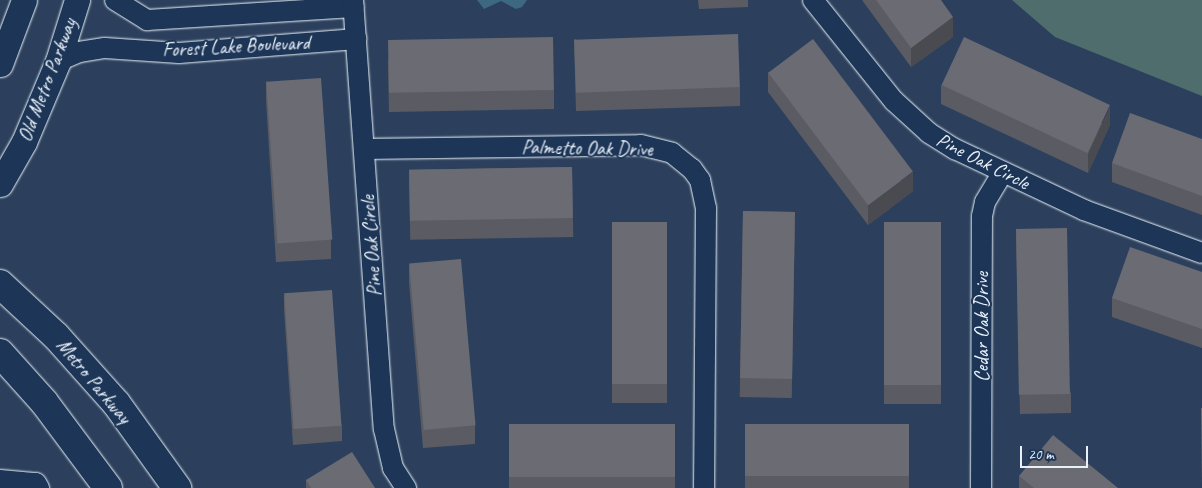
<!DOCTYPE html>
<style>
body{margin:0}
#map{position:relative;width:1202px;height:488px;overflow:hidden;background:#2c405d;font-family:Caveat,sans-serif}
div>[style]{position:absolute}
.green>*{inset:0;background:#4f6d6c}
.water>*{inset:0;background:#3c6882}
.roads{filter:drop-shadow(0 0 1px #e8f1f8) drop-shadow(0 0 1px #e8f1f8)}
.minor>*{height:20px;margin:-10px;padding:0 10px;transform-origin:10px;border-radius:10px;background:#1d3557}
.tertiary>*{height:25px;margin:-12.5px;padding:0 12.5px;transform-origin:12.5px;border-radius:12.5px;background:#1d3557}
.secondary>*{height:28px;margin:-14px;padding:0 14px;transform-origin:14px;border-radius:14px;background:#1d3557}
.wall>*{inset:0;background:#5b5c63;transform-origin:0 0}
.shaded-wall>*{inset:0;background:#4a4b50}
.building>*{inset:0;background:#6a6b73;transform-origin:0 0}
span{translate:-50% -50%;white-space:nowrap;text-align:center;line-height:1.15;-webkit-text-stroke:4px #1d3557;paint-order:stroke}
.street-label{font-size:20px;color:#e8f1f8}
.scale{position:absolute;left:1020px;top:446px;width:68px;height:22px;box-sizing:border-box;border:2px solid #e8f1f8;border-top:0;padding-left:6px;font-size:15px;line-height:18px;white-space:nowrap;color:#e8f1f8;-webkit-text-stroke:4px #1d3557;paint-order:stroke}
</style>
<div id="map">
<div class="green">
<div style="clip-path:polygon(1012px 0,1202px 0,1202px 96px,1055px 37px)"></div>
</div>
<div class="water">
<div style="clip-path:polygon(477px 0,527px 0,522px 7px,516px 9px,501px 1px,484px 9px)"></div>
</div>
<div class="roads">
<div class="minor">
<div style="left:115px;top:0;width:38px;rotate:32deg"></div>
<div style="left:147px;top:20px;width:207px;rotate:-3.6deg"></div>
<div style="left:353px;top:0;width:430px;rotate:85.9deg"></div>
<div style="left:384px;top:429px;width:40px;rotate:77deg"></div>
<div style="left:393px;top:468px;width:24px;rotate:57deg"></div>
<div style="left:813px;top:0;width:129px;rotate:51.3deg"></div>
<div style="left:894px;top:101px;width:47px;rotate:42.4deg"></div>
<div style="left:929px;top:133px;width:31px;rotate:32deg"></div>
<div style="left:955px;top:149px;width:143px;rotate:25.3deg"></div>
<div style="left:1084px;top:210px;width:126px;rotate:20deg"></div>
<div style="left:58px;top:61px;width:23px;rotate:-23deg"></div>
<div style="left:79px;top:52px;width:26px;rotate:-9deg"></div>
<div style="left:105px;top:48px;width:74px;rotate:3.9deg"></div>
<div style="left:179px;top:53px;width:178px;rotate:-4.5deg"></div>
<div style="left:364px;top:149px;width:277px;rotate:-0.8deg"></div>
<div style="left:641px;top:145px;width:32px;rotate:14deg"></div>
<div style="left:672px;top:153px;width:26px;rotate:39deg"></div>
<div style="left:692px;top:169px;width:14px;rotate:54deg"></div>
<div style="left:700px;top:180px;width:29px;rotate:78deg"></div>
<div style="left:706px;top:208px;width:280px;rotate:90.4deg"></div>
<div style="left:0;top:480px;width:36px;rotate:5deg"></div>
<div style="left:36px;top:483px;width:6px;rotate:59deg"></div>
<div style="left:981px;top:488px;width:272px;rotate:-89.8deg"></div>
<div style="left:982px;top:216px;width:14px;rotate:-78deg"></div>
<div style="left:985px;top:202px;width:35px;rotate:-59deg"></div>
</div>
<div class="tertiary">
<div style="left:0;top:64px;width:68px;rotate:-69.4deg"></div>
<div style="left:0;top:184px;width:48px;rotate:-60.3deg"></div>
<div style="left:24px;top:142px;width:88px;rotate:-67.2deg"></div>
<div style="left:58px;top:61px;width:64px;rotate:-72.7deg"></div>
</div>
<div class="secondary">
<div style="left:0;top:284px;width:76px;rotate:42.9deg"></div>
<div style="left:56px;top:336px;width:90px;rotate:48.2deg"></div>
<div style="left:116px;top:403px;width:105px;rotate:54.3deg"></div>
<div style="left:0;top:353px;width:66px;rotate:48.1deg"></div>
<div style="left:44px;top:402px;width:107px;rotate:53.3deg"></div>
</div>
</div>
<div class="wall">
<div style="clip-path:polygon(698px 0,748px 0,748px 7px,699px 9px)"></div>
<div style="clip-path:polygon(862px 0,941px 0,953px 37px,911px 67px)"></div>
<div style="clip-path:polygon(574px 39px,740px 87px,740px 106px,576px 111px)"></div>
<div style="clip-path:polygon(388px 60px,554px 90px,554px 109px,389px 112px)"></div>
<div style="clip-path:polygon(768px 72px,913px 191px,868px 225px,768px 92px)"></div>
<div style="clip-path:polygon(266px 81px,331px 240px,331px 259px,276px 262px,266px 100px)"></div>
<div style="clip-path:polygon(941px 85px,1110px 125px,1088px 173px,941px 104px)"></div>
<div style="clip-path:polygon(1202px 139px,1202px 215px,1112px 182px,1112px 163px)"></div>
<div style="left:572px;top:167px;width:70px;height:163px;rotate:89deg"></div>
<div style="left:743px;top:211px;width:52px;height:186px;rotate:1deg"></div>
<div style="left:612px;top:222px;width:55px;height:181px"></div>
<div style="left:884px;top:222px;width:57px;height:182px"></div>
<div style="clip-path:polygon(1016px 229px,1071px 394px,1071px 413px,1020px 414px)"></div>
<div style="clip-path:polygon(409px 264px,475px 425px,475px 444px,423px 448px,409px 283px)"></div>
<div style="clip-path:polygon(1202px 272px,1202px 348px,1112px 317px,1112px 298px)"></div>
<div style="clip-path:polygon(284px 294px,342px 426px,342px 441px,293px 445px,284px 309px)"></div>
<div style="left:675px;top:424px;width:64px;height:166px;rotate:90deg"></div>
<div style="left:745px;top:424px;width:164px;height:64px"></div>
<div style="clip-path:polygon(1019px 476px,1118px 488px,1019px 488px)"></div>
<div style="clip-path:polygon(306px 480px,375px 488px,306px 488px)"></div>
</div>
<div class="shaded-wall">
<div style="clip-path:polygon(953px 17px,953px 37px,911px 67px,911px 48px)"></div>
<div style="clip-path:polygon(1110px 106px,1110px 125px,1088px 173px,1088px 154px)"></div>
<div style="clip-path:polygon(913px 172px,913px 191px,868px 225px,868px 205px)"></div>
</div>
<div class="building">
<div style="clip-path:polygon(876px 0,941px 0,953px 17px,911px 48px)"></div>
<div style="left:738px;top:34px;width:53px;height:164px;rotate:88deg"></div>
<div style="left:553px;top:37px;width:53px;height:165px;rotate:89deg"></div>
<div style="left:964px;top:37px;width:161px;height:53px;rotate:25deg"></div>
<div style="left:813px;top:39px;width:166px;height:56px;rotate:53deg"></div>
<div style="left:321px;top:78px;width:162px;height:55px;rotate:86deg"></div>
<div style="clip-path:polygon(1130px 113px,1202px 139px,1202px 196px,1112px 163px)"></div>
<div style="left:572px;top:167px;width:51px;height:163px;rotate:89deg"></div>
<div style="left:743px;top:211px;width:52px;height:167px;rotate:1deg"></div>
<div style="left:612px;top:222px;width:55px;height:162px"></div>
<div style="left:884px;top:222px;width:57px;height:163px"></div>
<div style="left:1067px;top:228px;width:166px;height:51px;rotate:89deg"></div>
<div style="clip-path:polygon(1130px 247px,1202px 272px,1202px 329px,1112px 298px)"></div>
<div style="left:461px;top:259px;width:167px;height:52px;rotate:85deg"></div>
<div style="left:332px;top:290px;width:136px;height:48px;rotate:86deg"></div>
<div style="clip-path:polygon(1201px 408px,1202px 408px,1202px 485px)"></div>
<div style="left:675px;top:424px;width:53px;height:166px;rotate:90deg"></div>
<div style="left:745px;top:424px;width:164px;height:52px"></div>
<div style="clip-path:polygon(1053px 435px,1118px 488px,1034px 488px,1019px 476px)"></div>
<div style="clip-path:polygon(352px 452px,375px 488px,311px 488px,306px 480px)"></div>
</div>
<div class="street-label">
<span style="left:236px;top:46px;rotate:-3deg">Forest Lake Boulevard</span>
<span style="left:47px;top:80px;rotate:-69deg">Old Metro Parkway</span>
<span style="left:587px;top:148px;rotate:1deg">Palmetto Oak Drive</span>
<span style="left:983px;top:161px;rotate:27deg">Pine Oak Circle</span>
<span style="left:371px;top:246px;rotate:-94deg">Pine Oak Circle</span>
<span style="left:981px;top:327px;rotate:-90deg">Cedar Oak Drive</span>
<span style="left:94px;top:381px;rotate:50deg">Metro Parkway</span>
</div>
<div class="scale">20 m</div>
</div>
